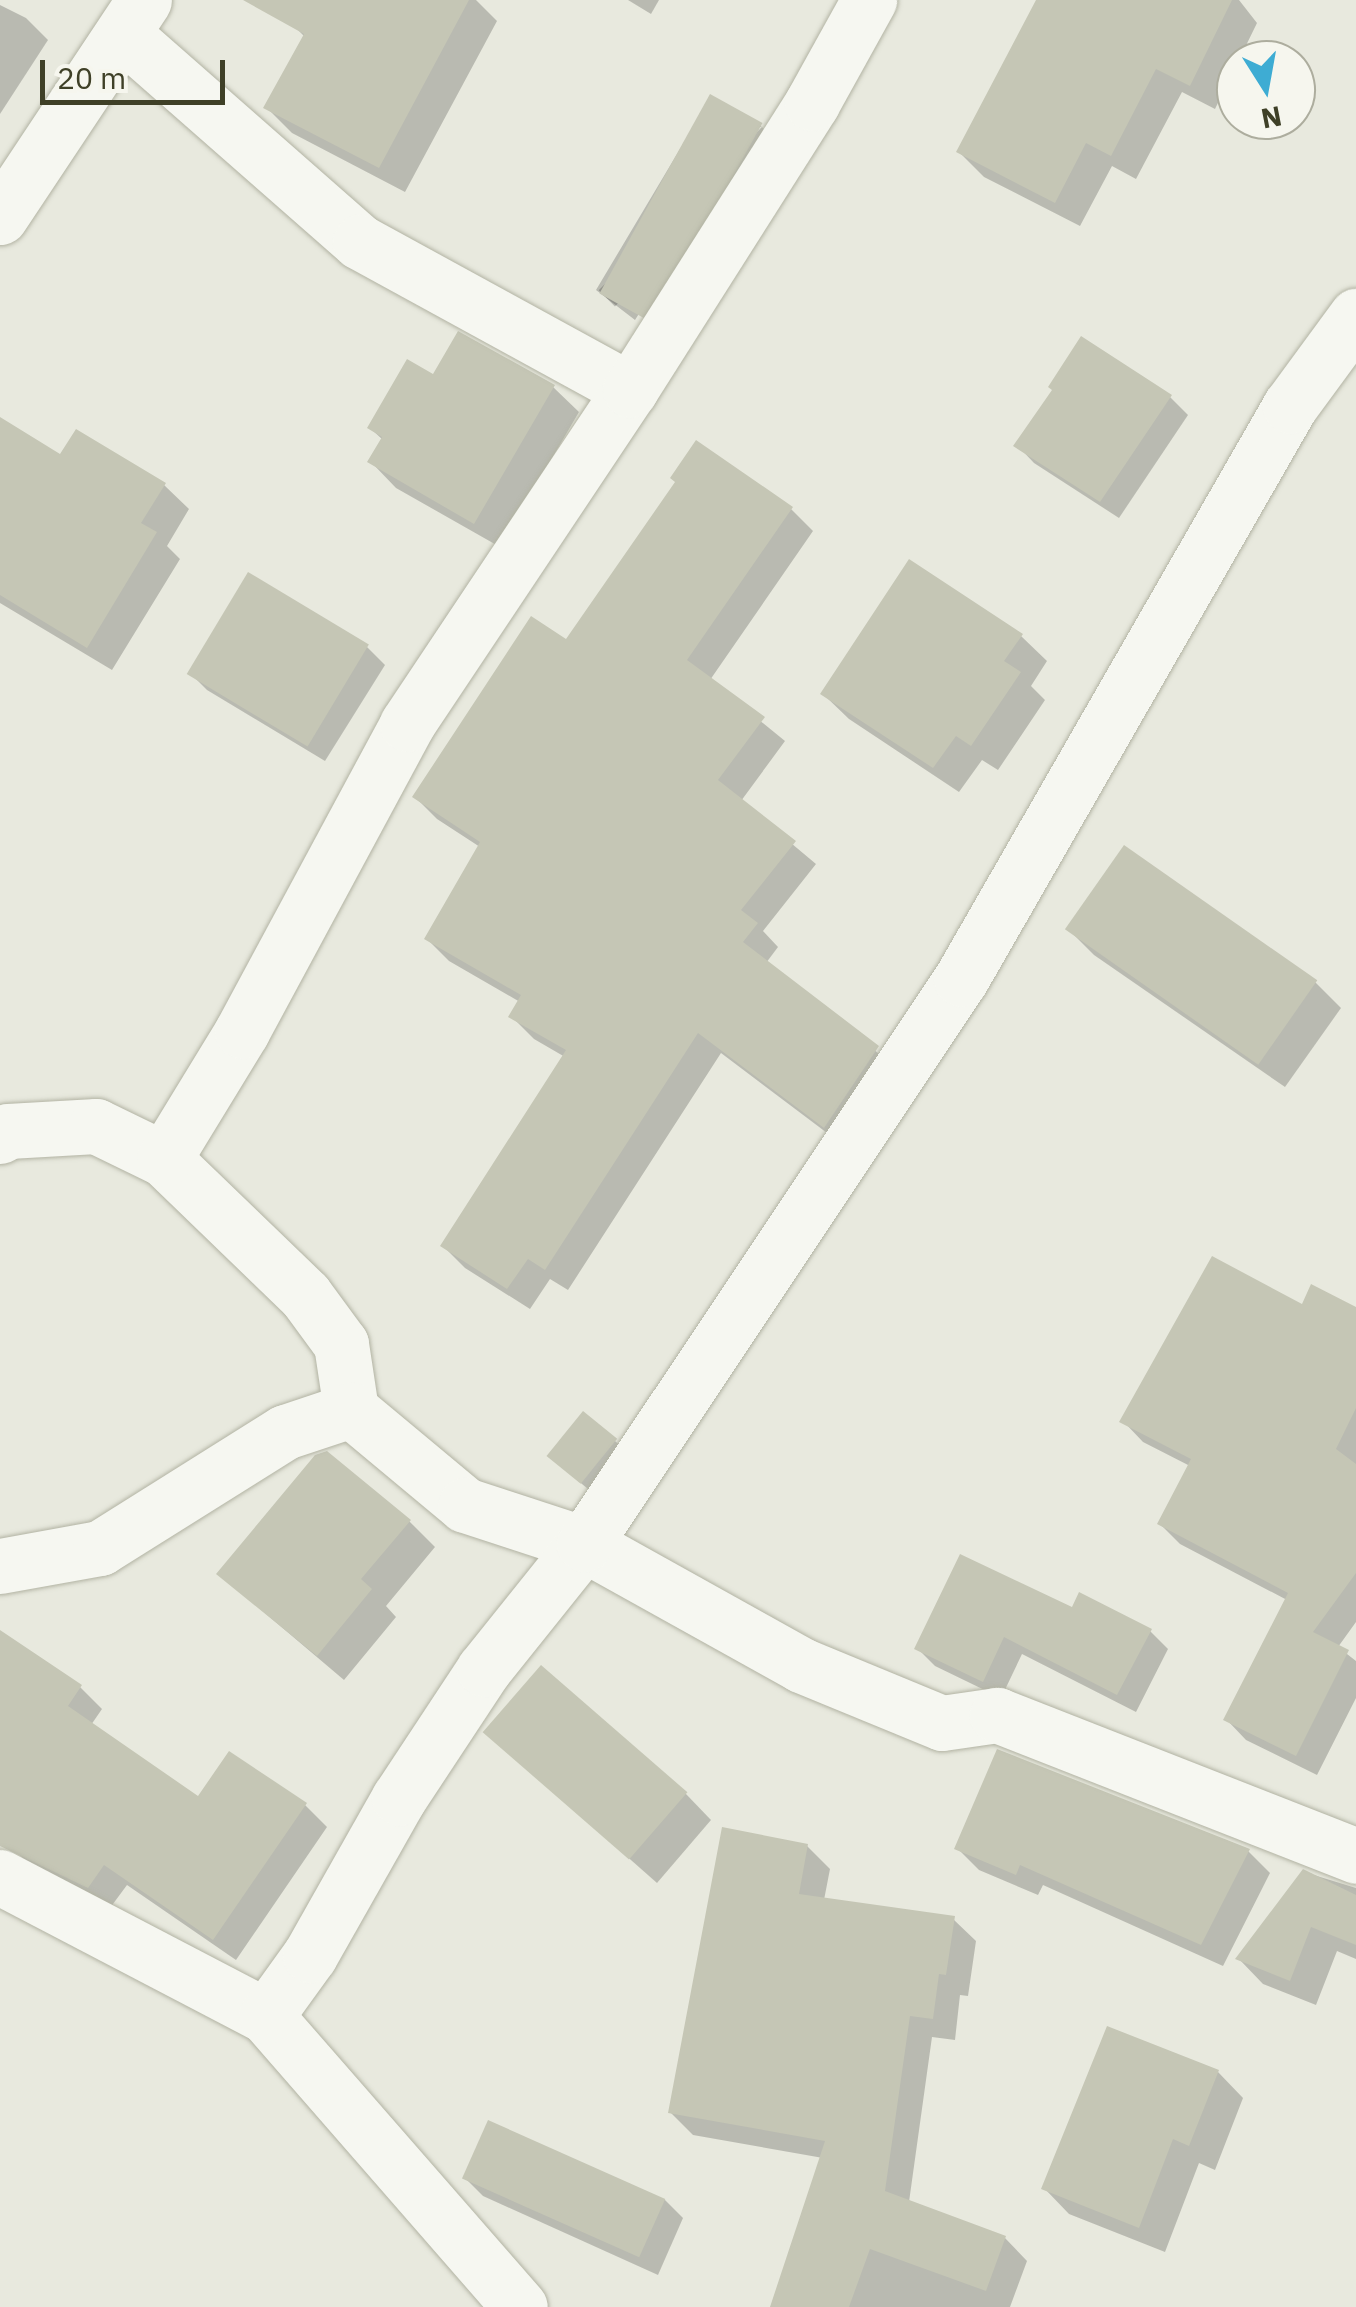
<!DOCTYPE html>
<style>
body{margin:0}
#map{position:relative;width:1356px;height:2307px;overflow:hidden;background:#e8e9de;font-family:"IBM Plex Sans",sans-serif}
div>[style]{position:absolute}
.shadow>*{inset:0;background:#0003;transform-origin:0 0}
.building>*{inset:0;background:#c5c6b5;transform-origin:0 0}
.roads{filter:drop-shadow(0 0 2px #b2b3a3) drop-shadow(0 0 2px #b2b3a3)}
.street>*{height:55px;margin:-27.5px;padding:0 27.5px;transform-origin:27.5px;border-radius:27.5px;background:#f6f7f1}
span{translate:-50% -50%;white-space:nowrap;text-align:center;line-height:1.15;-webkit-text-stroke:10px #f6f6ee;paint-order:stroke}
.north{position:absolute;left:1216px;top:40px;width:100px;height:100px;box-sizing:border-box;background:#f6f6ee;border:2px solid #adad9e;border-radius:50%;rotate:169deg;font-size:28px;font-weight:700;line-height:40px;text-align:center;color:#3f4027}
.north::after{content:'';display:block;margin:auto;width:35px;height:45px;background:#3eacd3;clip-path:polygon(50% 0,100% 100%,50% 72%,0 100%)}
.scale{position:absolute;left:40px;top:60px;width:185px;height:45px;box-sizing:border-box;border:5px solid #3f4027;border-top:0;padding-left:12px;font-size:30px;line-height:35px;white-space:nowrap;color:#3f4027;-webkit-text-stroke:8px #f6f6ee;paint-order:stroke}
</style>
<div id="map">
<div class="shadow">
<div style="clip-path:polygon(307px 0,476px 0,497px 21px,405px 192px,292px 133px,266px 107px,305px 37px,293px 25px)"></div>
<div style="clip-path:polygon(628px 0,659px 0,651px 14px)"></div>
<div style="clip-path:polygon(1039px 0,1239px 0,1257px 23px,1215px 109px,1182px 92px,1136px 179px,1112px 166px,1080px 226px,984px 177px,959px 152px)"></div>
<div style="clip-path:polygon(0 5px,26px 18px,48px 40px,0 114px)"></div>
<div style="clip-path:polygon(711px 97px,762px 127px,757px 127px,635px 320px,596px 290px)"></div>
<div style="left:762px;top:127px;width:23px;height:231px;rotate:45deg"></div>
<div style="clip-path:polygon(434px 377px,553px 387px,579px 412px,500px 547px,396px 488px,371px 462px,383px 440px,370px 428px)"></div>
<div style="clip-path:polygon(1170px 397px,1188px 415px,1119px 518px,1034px 463px,1017px 445px)"></div>
<div style="clip-path:polygon(61px 458px,164px 485px,189px 509px,167px 546px,180px 559px,112px 670px,0 603px,0 494px)"></div>
<div style="clip-path:polygon(791px 509px,813px 531px,710px 680px,785px 741px,741px 801px,816px 864px,763px 931px,778px 947px,766px 963px,899px 1070px,847px 1148px,721px 1053px,568px 1290px,550px 1279px,530px 1309px,465px 1268px,443px 1246px,565px 1057px,534px 1039px,512px 1017px,520px 1002px,449px 961px,427px 939px,480px 847px,437px 819px,415px 797px,566px 642px)"></div>
<div style="clip-path:polygon(1021px 636px,1047px 661px,1031px 686px,1045px 700px,998px 770px,982px 760px,959px 792px,849px 719px,823px 694px)"></div>
<div style="clip-path:polygon(367px 647px,385px 665px,325px 761px,207px 690px,189px 672px)"></div>
<div style="clip-path:polygon(1068px 929px,1315px 982px,1341px 1008px,1285px 1087px,1094px 955px)"></div>
<div style="clip-path:polygon(1303px 1307px,1356px 1309px,1356px 1622px,1338px 1647px,1356px 1661px,1356px 1698px,1317px 1775px,1246px 1740px,1226px 1719px,1287px 1600px,1180px 1544px,1160px 1524px,1190px 1466px,1143px 1442px,1123px 1421px)"></div>
<div style="clip-path:polygon(615px 1441px,624px 1449px,594px 1494px,558px 1464px)"></div>
<div style="clip-path:polygon(409px 1521px,435px 1547px,386px 1606px,396px 1617px,344px 1680px,219px 1574px)"></div>
<div style="clip-path:polygon(1073px 1610px,1150px 1631px,1168px 1649px,1136px 1712px,1022px 1654px,1001px 1698px,935px 1666px,917px 1648px)"></div>
<div style="clip-path:polygon(0 1633px,80px 1687px,102px 1709px,91px 1725px,198px 1800px,230px 1754px,305px 1805px,327px 1827px,236px 1960px,127px 1885px,110px 1908px,36px 1870px,0 1837px)"></div>
<div style="clip-path:polygon(486px 1732px,686px 1794px,711px 1820px,657px 1883px)"></div>
<div style="clip-path:polygon(807px 1846px,830px 1869px,824px 1900px,953px 1919px,976px 1941px,968px 1996px,960px 1995px,955px 2040px,932px 2037px,909px 2202px,1005px 2238px,1027px 2261px,1010px 2307px,773px 2307px,823px 2158px,693px 2135px,670px 2112px)"></div>
<div style="clip-path:polygon(957px 1848px,1248px 1851px,1270px 1873px,1223px 1966px,1043px 1885px,1038px 1895px,979px 1870px)"></div>
<div style="clip-path:polygon(1304px 1872px,1356px 1888px,1356px 1959px,1337px 1951px,1316px 2005px,1263px 1984px,1238px 1958px)"></div>
<div style="clip-path:polygon(1218px 2072px,1243px 2098px,1215px 2170px,1199px 2163px,1165px 2252px,1069px 2214px,1044px 2188px)"></div>
<div style="clip-path:polygon(489px 2123px,665px 2200px,683px 2218px,658px 2275px,483px 2196px,465px 2178px)"></div>
</div>
<div class="building">
<div style="clip-path:polygon(243px 0,469px 0,379px 168px,263px 108px,304px 34px)"></div>
<div style="clip-path:polygon(1036px 0,1232px 0,1190px 86px,1156px 69px,1111px 156px,1086px 143px,1055px 203px,956px 152px)"></div>
<div style="left:710px;top:94px;width:60px;height:228px;rotate:29deg"></div>
<div style="clip-path:polygon(458px 331px,555px 385px,474px 524px,367px 462px,382px 437px,367px 428px,407px 359px,433px 374px)"></div>
<div style="clip-path:polygon(1081px 336px,1172px 395px,1100px 502px,1013px 446px,1052px 390px,1048px 387px)"></div>
<div style="clip-path:polygon(0 417px,60px 454px,76px 429px,166px 483px,141px 523px,157px 532px,87px 648px,0 595px)"></div>
<div style="clip-path:polygon(696px 440px,793px 507px,687px 660px,765px 717px,718px 780px,796px 841px,741px 910px,758px 923px,743px 942px,879px 1046px,824px 1128px,698px 1033px,545px 1270px,528px 1259px,507px 1289px,440px 1246px,566px 1050px,508px 1017px,521px 995px,424px 939px,480px 842px,412px 797px,531px 616px,566px 639px,675px 482px,670px 478px)"></div>
<div style="clip-path:polygon(909px 559px,1023px 634px,1004px 661px,1021px 672px,971px 746px,956px 736px,933px 768px,820px 694px)"></div>
<div style="left:248px;top:572px;width:141px;height:119px;rotate:31deg"></div>
<div style="left:1124px;top:845px;width:236px;height:103px;rotate:35deg"></div>
<div style="clip-path:polygon(1212px 1256px,1302px 1304px,1311px 1284px,1356px 1307px,1356px 1408px,1336px 1449px,1356px 1464px,1356px 1573px,1313px 1632px,1349px 1650px,1296px 1756px,1223px 1720px,1288px 1593px,1157px 1524px,1191px 1459px,1119px 1422px)"></div>
<div style="left:583px;top:1411px;width:44px;height:58px;rotate:39deg"></div>
<div style="clip-path:polygon(327px 1451px,411px 1520px,361px 1579px,372px 1589px,317px 1656px,216px 1574px,315px 1455px)"></div>
<div style="clip-path:polygon(960px 1554px,1072px 1607px,1079px 1592px,1152px 1629px,1117px 1695px,1004px 1637px,983px 1682px,914px 1649px)"></div>
<div style="clip-path:polygon(0 1630px,82px 1685px,68px 1706px,198px 1796px,229px 1751px,307px 1803px,213px 1940px,104px 1865px,88px 1888px,0 1846px)"></div>
<div style="left:541px;top:1665px;width:194px;height:89px;rotate:41deg"></div>
<div style="clip-path:polygon(997px 1749px,1250px 1849px,1201px 1945px,1020px 1865px,1016px 1875px,954px 1849px)"></div>
<div style="clip-path:polygon(722px 1827px,808px 1844px,799px 1894px,955px 1916px,946px 1975px,939px 1974px,933px 2019px,910px 2016px,885px 2191px,1006px 2236px,986px 2291px,870px 2249px,849px 2307px,770px 2307px,825px 2141px,668px 2113px)"></div>
<div style="clip-path:polygon(1303px 1869px,1356px 1895px,1356px 1945px,1311px 1927px,1290px 1981px,1235px 1959px)"></div>
<div style="clip-path:polygon(1107px 2026px,1219px 2070px,1189px 2146px,1173px 2139px,1139px 2228px,1041px 2189px)"></div>
<div style="left:488px;top:2120px;width:194px;height:64px;rotate:24deg"></div>
</div>
<div class="roads">
<div class="street">
<div style="left:123px;top:34px;width:315px;rotate:41.3deg"></div>
<div style="left:360px;top:242px;width:308px;rotate:28.7deg"></div>
<div style="left:0;top:217px;width:260px;rotate:-56.4deg"></div>
<div style="left:0;top:1136px;width:9px;rotate:-32deg"></div>
<div style="left:8px;top:1131px;width:88px;rotate:-3.3deg"></div>
<div style="left:96px;top:1126px;width:76px;rotate:25.9deg"></div>
<div style="left:164px;top:1159px;width:196px;rotate:44deg"></div>
<div style="left:305px;top:1295px;width:61px;rotate:53.7deg"></div>
<div style="left:341px;top:1344px;width:67px;rotate:81.4deg"></div>
<div style="left:351px;top:1410px;width:148px;rotate:39.8deg"></div>
<div style="left:465px;top:1505px;width:125px;rotate:18.1deg"></div>
<div style="left:584px;top:1544px;width:248px;rotate:29.1deg"></div>
<div style="left:801px;top:1665px;width:152px;rotate:22.4deg"></div>
<div style="left:942px;top:1723px;width:56px;rotate:-8.3deg"></div>
<div style="left:997px;top:1715px;width:386px;rotate:21.4deg"></div>
<div style="left:164px;top:1159px;width:150px;rotate:-58.6deg"></div>
<div style="left:242px;top:1031px;width:349px;rotate:-61.7deg"></div>
<div style="left:407px;top:724px;width:402px;rotate:-56.3deg"></div>
<div style="left:630px;top:390px;width:340px;rotate:-57.6deg"></div>
<div style="left:812px;top:103px;width:118px;rotate:-61deg"></div>
<div style="left:0;top:1566px;width:102px;rotate:-10.2deg"></div>
<div style="left:100px;top:1548px;width:218px;rotate:-32.1deg"></div>
<div style="left:285px;top:1432px;width:70px;rotate:-18.4deg"></div>
<div style="left:0;top:1877px;width:300px;rotate:27.6deg"></div>
<div style="left:266px;top:2016px;width:386px;rotate:48.9deg"></div>
<div style="left:266px;top:2016px;width:75px;rotate:-54.2deg"></div>
<div style="left:310px;top:1955px;width:180px;rotate:-60.5deg"></div>
<div style="left:399px;top:1798px;width:154px;rotate:-56.6deg"></div>
<div style="left:484px;top:1669px;width:160px;rotate:-51.3deg"></div>
<div style="left:584px;top:1544px;width:679px;rotate:-56.29deg"></div>
<div style="left:961px;top:979px;width:661px;rotate:-60.14deg"></div>
<div style="left:1290px;top:406px;width:112px;rotate:-53.7deg"></div>
</div>
</div>
<div class="north">N</div>
<div class="scale">20 m</div>
</div>
